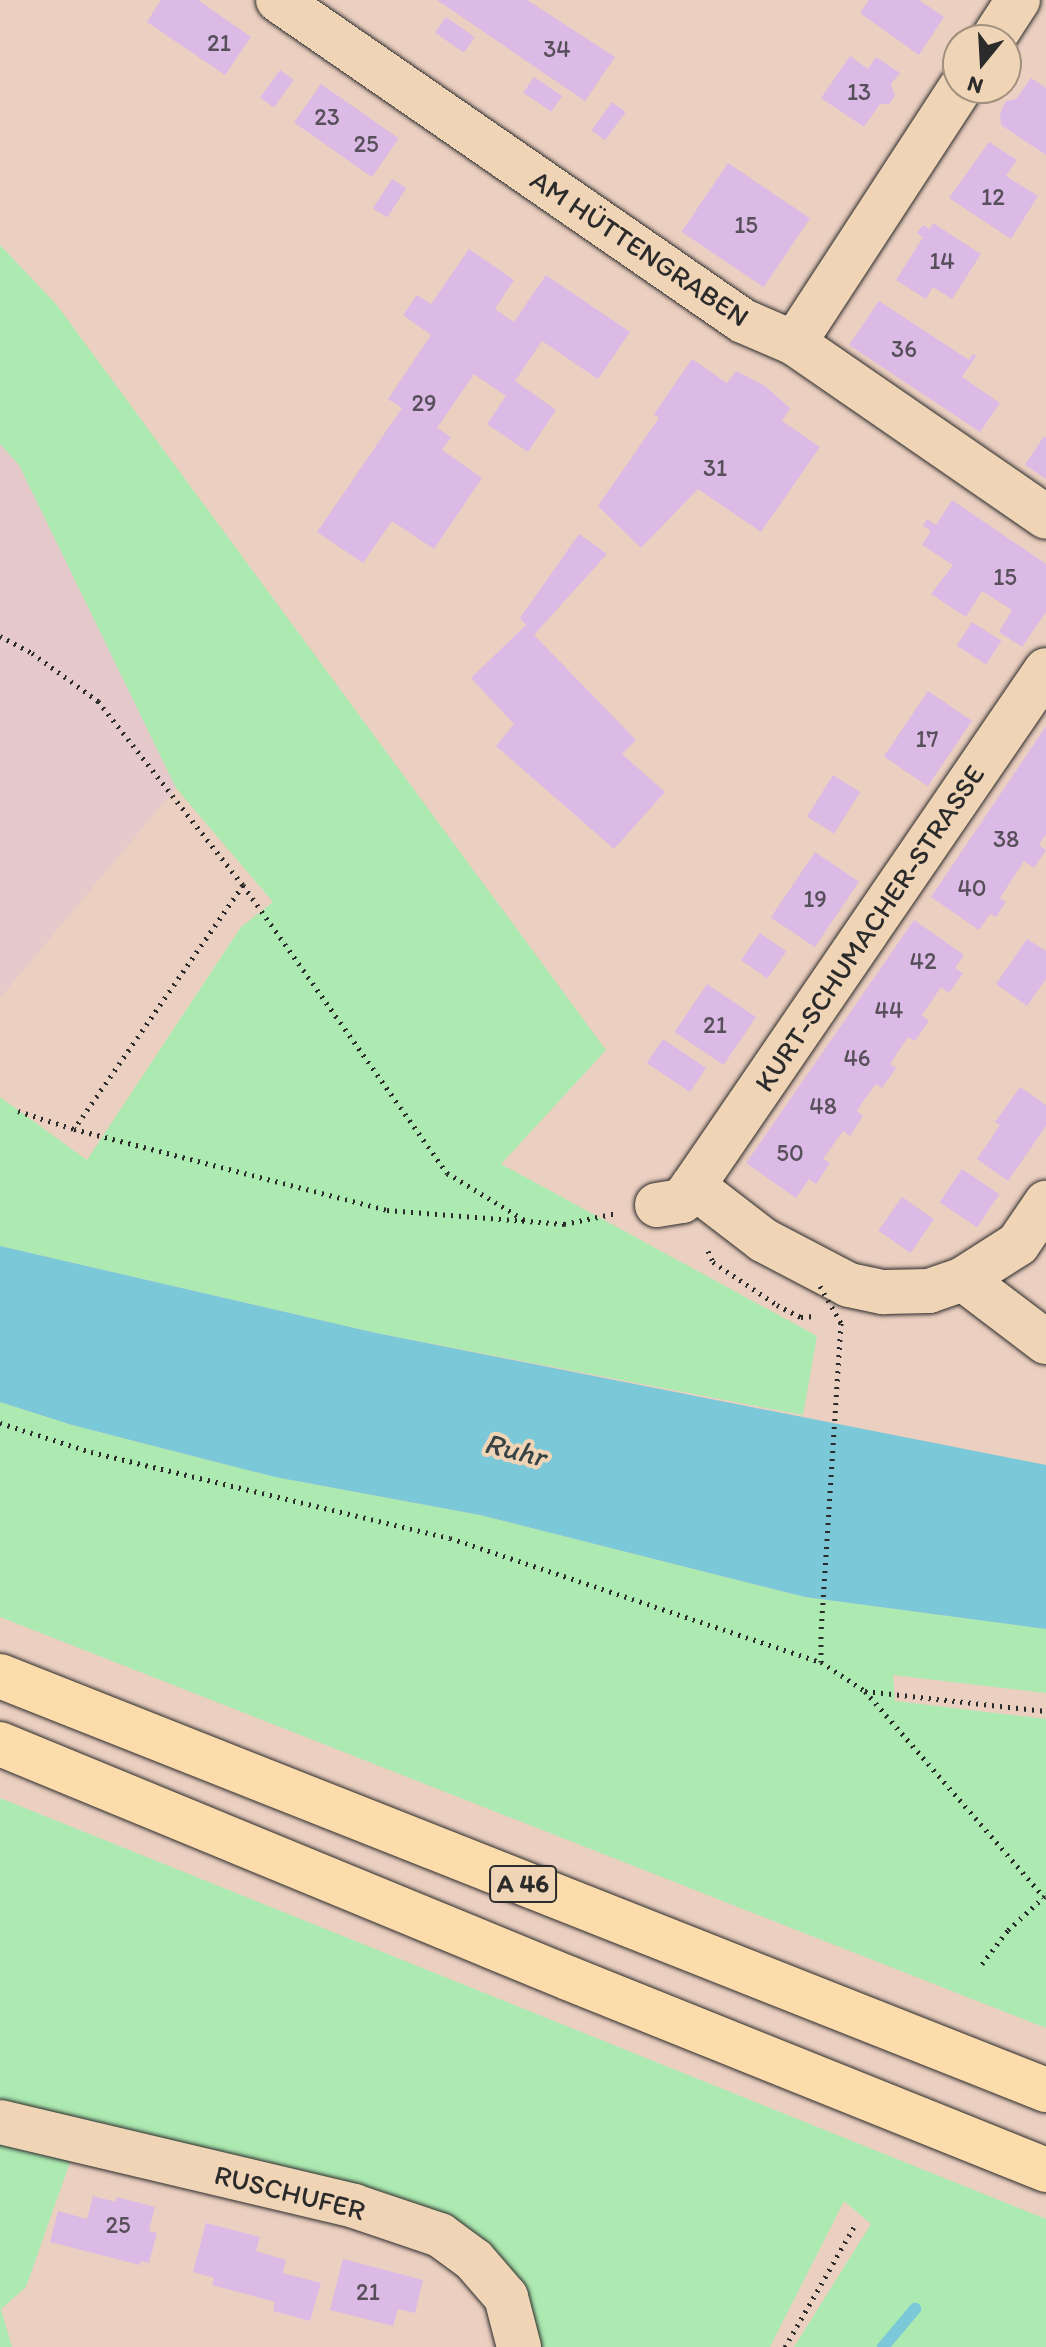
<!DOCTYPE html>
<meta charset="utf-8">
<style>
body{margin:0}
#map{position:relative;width:1046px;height:2347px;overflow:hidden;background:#ebcfc0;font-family:Itim,sans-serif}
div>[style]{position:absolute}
.built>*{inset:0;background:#e6c9cb}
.green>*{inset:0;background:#aceab1}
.water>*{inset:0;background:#7ac8d8}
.stream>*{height:12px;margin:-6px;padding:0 6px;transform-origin:6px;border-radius:6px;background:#7ac8d8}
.building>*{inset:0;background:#dbbae6;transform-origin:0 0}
.path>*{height:5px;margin-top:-2.5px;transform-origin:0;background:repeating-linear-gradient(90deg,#2b2b2b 0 2px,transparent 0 8px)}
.roads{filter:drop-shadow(0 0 2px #2b2b2b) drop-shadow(0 0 2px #2b2b2b)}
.minor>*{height:44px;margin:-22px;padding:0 22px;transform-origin:22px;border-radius:22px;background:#efd4b6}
.highway>*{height:44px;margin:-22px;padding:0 22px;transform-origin:22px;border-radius:22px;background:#fddcac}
.path-bridge>*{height:5px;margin-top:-2.5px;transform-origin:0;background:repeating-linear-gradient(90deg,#2b2b2b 0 2px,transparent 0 8px)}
span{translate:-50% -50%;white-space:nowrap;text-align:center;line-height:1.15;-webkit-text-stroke:8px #efd4b6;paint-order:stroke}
.number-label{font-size:24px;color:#574f5a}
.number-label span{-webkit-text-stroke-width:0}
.shield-label span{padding:2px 6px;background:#efd4b6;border:2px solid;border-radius:6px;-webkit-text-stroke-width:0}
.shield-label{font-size:26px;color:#2b2b2b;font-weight:700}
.street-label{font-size:28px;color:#2b2b2b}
.water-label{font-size:30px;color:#374345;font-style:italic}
.north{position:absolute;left:942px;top:24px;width:80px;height:80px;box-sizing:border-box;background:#efd4b6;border:2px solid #a1907e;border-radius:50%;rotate:198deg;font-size:22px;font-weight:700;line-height:32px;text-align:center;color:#2b2b2b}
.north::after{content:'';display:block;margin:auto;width:28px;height:36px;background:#2b2b2b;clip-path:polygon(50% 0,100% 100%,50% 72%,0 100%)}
</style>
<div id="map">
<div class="built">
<div style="clip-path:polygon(0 444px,19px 465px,176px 788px,0 998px)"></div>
</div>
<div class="green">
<div style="clip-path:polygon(0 245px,56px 304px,606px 1050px,501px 1164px,817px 1336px,803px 1415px,376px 1333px,0 1246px,0 1097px,87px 1160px,241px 927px,273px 902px,176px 788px,19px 465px,0 444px)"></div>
<div style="clip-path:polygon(0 1402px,72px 1425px,275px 1477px,480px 1515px,805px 1597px,1046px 1629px,1046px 1693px,893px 1675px,895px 1701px,1046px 1719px,1046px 2028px,0 1617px)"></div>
<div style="clip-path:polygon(0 1798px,1046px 2219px,1046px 2347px,794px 2347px,871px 2224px,844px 2201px,770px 2347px,527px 2347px,478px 2252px,0 2116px)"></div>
<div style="clip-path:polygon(0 2130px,75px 2148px,26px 2287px,1px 2309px,12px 2347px,0 2347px)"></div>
</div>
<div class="water">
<div style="clip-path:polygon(0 1246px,376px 1333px,1046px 1465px,1046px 1629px,805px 1597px,480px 1515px,275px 1477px,72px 1425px,0 1402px)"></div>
</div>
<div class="stream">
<div style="left:883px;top:2347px;width:50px;rotate:-49.9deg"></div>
</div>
<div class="building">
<div style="clip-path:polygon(161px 0,198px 0,251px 37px,225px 75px,147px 22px)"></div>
<div style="clip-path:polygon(437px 0,527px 0,615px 57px,585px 101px)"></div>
<div style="clip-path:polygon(869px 0,919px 0,944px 17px,919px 55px,860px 13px)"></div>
<div style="left:446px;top:17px;width:35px;height:19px;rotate:35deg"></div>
<div style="clip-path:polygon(850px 56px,868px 69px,876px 57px,900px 73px,891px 84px,895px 96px,889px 104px,880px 104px,864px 127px,821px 98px)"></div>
<div style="left:280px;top:70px;width:17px;height:34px;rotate:36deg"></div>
<div style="left:534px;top:77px;width:34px;height:19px;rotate:34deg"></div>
<div style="clip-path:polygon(1031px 78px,1046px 88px,1046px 155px,1001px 125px,1000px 113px,1006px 101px,1016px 99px)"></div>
<div style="left:321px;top:84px;width:95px;height:47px;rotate:35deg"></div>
<div style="left:612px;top:102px;width:17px;height:35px;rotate:36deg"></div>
<div style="clip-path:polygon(989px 142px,1017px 160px,1006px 176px,1038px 196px,1011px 239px,949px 198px)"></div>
<div style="left:728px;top:163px;width:99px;height:83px;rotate:34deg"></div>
<div style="left:392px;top:179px;width:17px;height:35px;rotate:33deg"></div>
<div style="clip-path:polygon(933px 223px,981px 254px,952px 299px,933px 287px,926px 299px,896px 280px,923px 237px,917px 233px,923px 225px,930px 229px)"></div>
<div style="clip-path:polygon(469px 249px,514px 280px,495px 309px,514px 322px,546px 275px,630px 332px,598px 379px,542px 341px,515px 381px,556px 410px,528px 452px,487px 424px,506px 396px,474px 374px,437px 428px,451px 437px,442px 450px,482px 478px,434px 549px,392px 521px,363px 563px,317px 532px,402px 408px,388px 399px,431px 335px,403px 315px,417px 295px,431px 304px)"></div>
<div style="clip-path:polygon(879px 301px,969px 360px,973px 354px,976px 356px,962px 377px,1000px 403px,980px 432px,849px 345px)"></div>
<div style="clip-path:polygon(692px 359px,727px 383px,736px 371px,765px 386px,790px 408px,782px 421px,820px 447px,761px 532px,698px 489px,641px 548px,598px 506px,659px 418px,654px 414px)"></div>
<div style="clip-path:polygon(1044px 436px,1046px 438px,1046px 479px,1025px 465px)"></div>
<div style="clip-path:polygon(952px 500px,1046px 564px,1046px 612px,1022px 647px,999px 632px,1012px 610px,982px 591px,966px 617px,931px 594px,953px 565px,922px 545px,931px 531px,923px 526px,927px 519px,936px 525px)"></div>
<div style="clip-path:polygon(579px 534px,607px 554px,534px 635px,636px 740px,622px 754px,665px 792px,614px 849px,496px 746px,514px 724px,471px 678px,526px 625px,520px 618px)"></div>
<div style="left:972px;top:622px;width:35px;height:28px;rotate:33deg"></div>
<div style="left:928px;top:691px;width:53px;height:79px;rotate:34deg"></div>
<div style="clip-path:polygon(1046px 726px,1046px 834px,1039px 845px,1046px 850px,1034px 868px,1024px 861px,1000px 898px,1006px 902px,996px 917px,990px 914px,979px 930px,931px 897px)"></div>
<div style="left:833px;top:775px;width:32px;height:49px;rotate:32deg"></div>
<div style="left:815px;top:852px;width:53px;height:79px;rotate:34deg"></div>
<div style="clip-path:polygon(914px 920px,964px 955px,955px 968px,963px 973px,949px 993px,941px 987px,922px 1015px,929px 1021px,915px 1041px,908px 1037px,890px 1064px,896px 1068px,882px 1088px,876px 1084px,864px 1100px,857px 1111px,863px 1116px,850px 1136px,843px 1131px,823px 1159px,830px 1163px,816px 1184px,809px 1179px,796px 1198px,746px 1163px)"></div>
<div style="left:760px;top:933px;width:32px;height:33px;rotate:35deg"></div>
<div style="clip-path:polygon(1027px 939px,1046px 951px,1046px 979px,1027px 1006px,996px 984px)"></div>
<div style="left:707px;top:984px;width:59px;height:58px;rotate:34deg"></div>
<div style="left:663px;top:1039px;width:52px;height:29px;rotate:34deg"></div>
<div style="clip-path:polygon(1020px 1087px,1046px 1105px,1046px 1126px,1008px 1181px,977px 1159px,1000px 1125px,995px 1122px)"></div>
<div style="left:962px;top:1169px;width:45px;height:40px;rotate:34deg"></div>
<div style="left:902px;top:1197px;width:39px;height:41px;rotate:35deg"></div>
<div style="clip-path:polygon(93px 2196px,116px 2202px,117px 2197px,155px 2207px,149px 2231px,157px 2233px,149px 2263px,141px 2261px,140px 2265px,50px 2242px,58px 2211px,87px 2219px)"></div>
<div style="clip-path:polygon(206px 2223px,260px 2237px,256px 2251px,286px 2260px,283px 2273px,321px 2283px,310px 2321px,273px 2311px,275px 2302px,212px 2285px,214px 2278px,193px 2272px)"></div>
<div style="clip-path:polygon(343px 2259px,423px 2280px,415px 2313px,398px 2309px,393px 2326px,330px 2310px)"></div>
</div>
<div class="path">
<div style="left:0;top:636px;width:36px;rotate:28deg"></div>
<div style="left:32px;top:653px;width:82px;rotate:36deg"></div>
<div style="left:98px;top:701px;width:234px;rotate:51.8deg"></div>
<div style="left:243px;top:885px;width:353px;rotate:54.7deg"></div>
<div style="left:447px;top:1173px;width:92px;rotate:31.3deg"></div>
<div style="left:243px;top:885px;width:297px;rotate:124.7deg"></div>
<div style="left:74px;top:1129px;width:323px;rotate:14.5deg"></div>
<div style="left:387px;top:1210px;width:178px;rotate:4.5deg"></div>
<div style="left:564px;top:1224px;width:54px;rotate:-11.7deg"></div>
<div style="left:18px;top:1111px;width:59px;rotate:17.8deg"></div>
<div style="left:708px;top:1251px;width:12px;rotate:66deg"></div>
<div style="left:713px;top:1262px;width:77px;rotate:33.9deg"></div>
<div style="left:777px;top:1305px;width:27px;rotate:27deg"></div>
<div style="left:801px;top:1317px;width:14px;rotate:-4deg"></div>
<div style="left:0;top:1423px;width:96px;rotate:17.7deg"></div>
<div style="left:91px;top:1452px;width:369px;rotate:13.5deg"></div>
<div style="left:450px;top:1538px;width:391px;rotate:18.5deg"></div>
<div style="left:821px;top:1662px;width:53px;rotate:33.4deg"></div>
<div style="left:865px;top:1691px;width:182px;rotate:6.3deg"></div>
<div style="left:821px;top:1662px;width:30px;rotate:-90deg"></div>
<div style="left:865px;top:1691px;width:273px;rotate:49deg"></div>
<div style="left:982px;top:1964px;width:43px;rotate:-52.6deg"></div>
<div style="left:1008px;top:1930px;width:50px;rotate:-42.6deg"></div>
<div style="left:785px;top:2347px;width:138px;rotate:-60.1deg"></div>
</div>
<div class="roads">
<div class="minor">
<div style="left:278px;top:0;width:565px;rotate:34.62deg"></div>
<div style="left:743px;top:321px;width:56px;rotate:23.3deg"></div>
<div style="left:794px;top:343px;width:306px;rotate:34.6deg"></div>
<div style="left:992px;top:40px;width:48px;rotate:-57deg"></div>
<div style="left:794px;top:343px;width:304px;rotate:-56.9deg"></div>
<div style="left:693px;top:1186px;width:88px;rotate:37.6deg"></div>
<div style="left:763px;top:1240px;width:97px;rotate:27.6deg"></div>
<div style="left:849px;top:1285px;width:35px;rotate:12deg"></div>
<div style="left:883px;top:1292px;width:46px;rotate:-1.2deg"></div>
<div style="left:929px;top:1291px;width:36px;rotate:-19deg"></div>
<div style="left:963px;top:1279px;width:65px;rotate:-32.5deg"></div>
<div style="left:1018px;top:1244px;width:50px;rotate:-55.7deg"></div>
<div style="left:657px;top:1205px;width:25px;rotate:-9deg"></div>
<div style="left:682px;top:1201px;width:19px;rotate:-54deg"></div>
<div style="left:693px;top:1186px;width:625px;rotate:-55.62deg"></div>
<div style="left:963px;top:1279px;width:104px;rotate:37.2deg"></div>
<div style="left:0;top:2122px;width:364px;rotate:13.3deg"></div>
<div style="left:354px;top:2206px;width:91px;rotate:18.6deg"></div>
<div style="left:440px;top:2235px;width:42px;rotate:36.3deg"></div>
<div style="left:474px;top:2260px;width:49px;rotate:49.1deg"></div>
<div style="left:506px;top:2297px;width:52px;rotate:75.4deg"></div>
</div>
<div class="highway">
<div style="left:0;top:1676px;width:1125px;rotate:21.59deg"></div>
<div style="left:0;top:1744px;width:614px;rotate:22.39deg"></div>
<div style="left:568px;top:1978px;width:515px;rotate:21.88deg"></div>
</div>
</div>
<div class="path-bridge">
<div style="left:820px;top:1286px;width:43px;rotate:60.4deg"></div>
<div style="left:841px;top:1323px;width:310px;rotate:93.7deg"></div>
</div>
<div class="number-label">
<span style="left:219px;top:43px">21</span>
<span style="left:557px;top:49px">34</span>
<span style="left:859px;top:92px">13</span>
<span style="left:327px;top:117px">23</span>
<span style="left:366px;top:144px">25</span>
<span style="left:993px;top:197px">12</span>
<span style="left:746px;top:225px">15</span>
<span style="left:942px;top:261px">14</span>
<span style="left:904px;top:349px">36</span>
<span style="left:424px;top:403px">29</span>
<span style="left:715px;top:468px">31</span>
<span style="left:1005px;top:577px">15</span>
<span style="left:927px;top:739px">17</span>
<span style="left:1006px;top:839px">38</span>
<span style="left:972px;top:888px">40</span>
<span style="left:815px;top:899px">19</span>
<span style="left:923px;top:961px">42</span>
<span style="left:889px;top:1010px">44</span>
<span style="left:715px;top:1025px">21</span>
<span style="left:857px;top:1058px">46</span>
<span style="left:823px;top:1106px">48</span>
<span style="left:790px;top:1153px">50</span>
<span style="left:118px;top:2225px">25</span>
<span style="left:368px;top:2292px">21</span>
</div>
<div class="shield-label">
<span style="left:523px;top:1884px">A 46</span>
</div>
<div class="street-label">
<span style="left:640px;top:248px;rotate:34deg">AM HÜTTENGRABEN</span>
<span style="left:869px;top:928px;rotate:-56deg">KURT-SCHUMACHER-STRASSE</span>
<span style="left:290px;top:2192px;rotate:14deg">RUSCHUFER</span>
</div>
<div class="water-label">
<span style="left:515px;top:1450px;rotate:14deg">Ruhr</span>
</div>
<div class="north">N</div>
</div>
